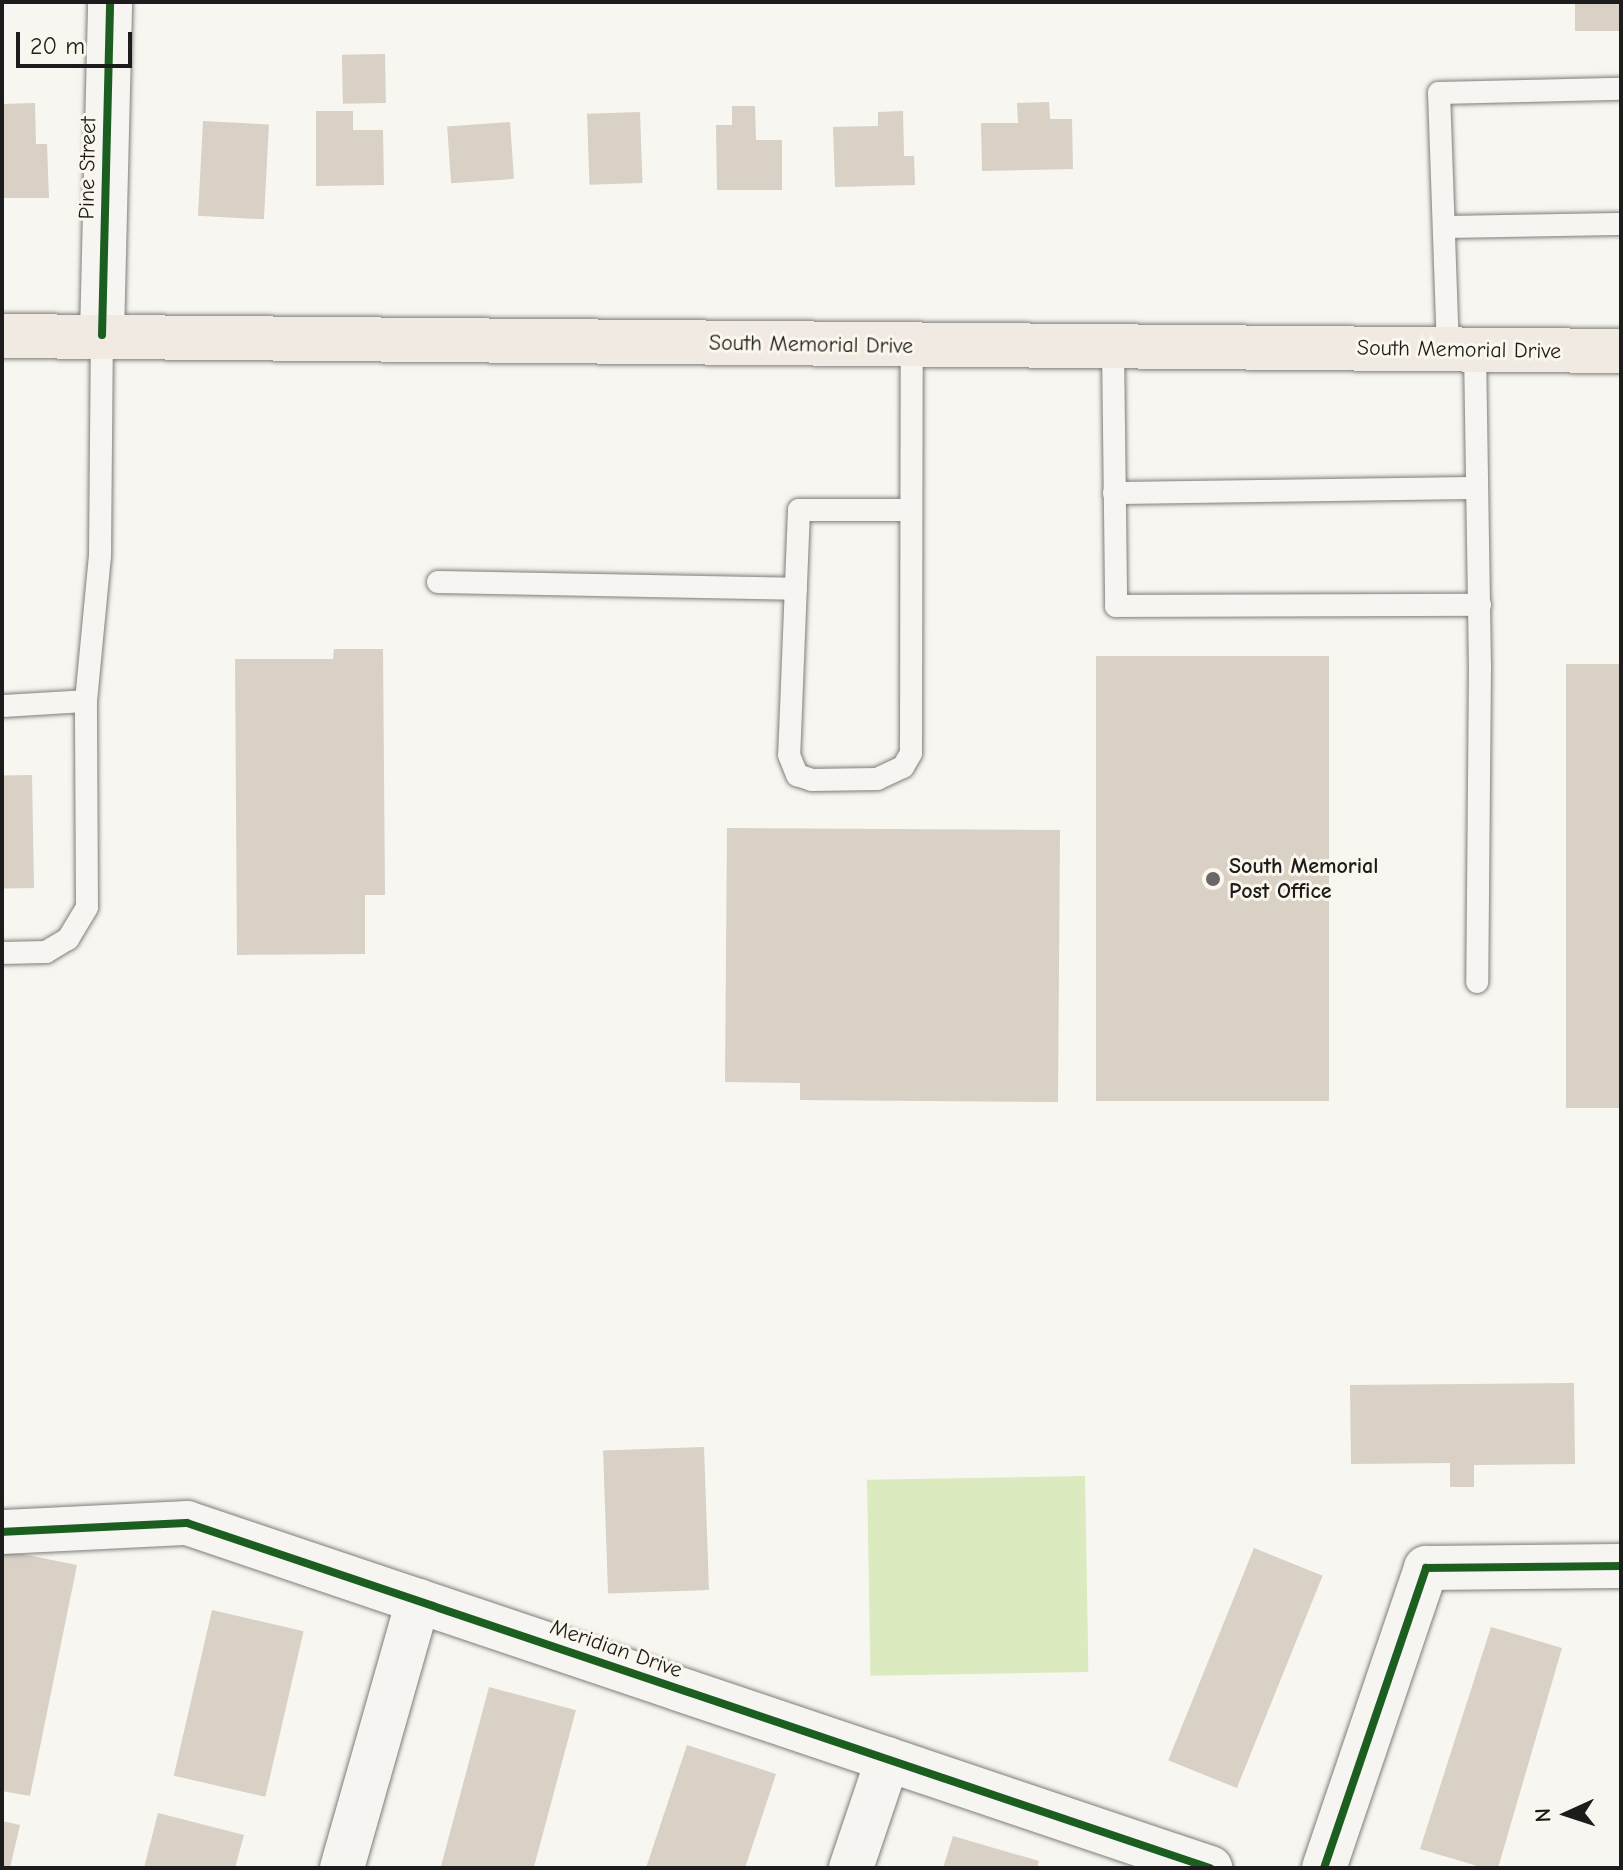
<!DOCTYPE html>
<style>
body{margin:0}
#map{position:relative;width:1623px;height:1870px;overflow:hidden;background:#f8f6f0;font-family:"Comic Neue",sans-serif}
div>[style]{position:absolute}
.green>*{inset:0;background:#dceac0;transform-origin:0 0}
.building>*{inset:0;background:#d9d0c6;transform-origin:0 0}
.roads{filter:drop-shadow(0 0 2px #7f7e7b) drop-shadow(0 0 2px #7f7e7b)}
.service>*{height:22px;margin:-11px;padding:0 11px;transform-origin:11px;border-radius:11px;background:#f6f5f1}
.minor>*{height:44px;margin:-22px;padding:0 22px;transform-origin:22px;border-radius:22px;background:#f6f5f1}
.primary>*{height:44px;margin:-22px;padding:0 22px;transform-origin:22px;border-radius:22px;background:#f0eae2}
.cycleway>*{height:8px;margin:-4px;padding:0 4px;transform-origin:4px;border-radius:4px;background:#1b5e20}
.dots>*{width:22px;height:22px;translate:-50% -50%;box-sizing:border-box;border:4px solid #fbf7ec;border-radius:50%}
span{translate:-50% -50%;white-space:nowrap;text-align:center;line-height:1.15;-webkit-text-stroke:6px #fbf7ec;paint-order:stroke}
.street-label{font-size:22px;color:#1c1c1c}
.poi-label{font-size:22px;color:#1c1c1c;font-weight:700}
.left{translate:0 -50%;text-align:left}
.frame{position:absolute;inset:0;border:4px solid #1c1c1c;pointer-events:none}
.north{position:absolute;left:1527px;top:1774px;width:80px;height:80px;-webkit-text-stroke:6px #fbf7ec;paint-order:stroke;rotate:267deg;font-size:22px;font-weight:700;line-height:32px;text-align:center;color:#1c1c1c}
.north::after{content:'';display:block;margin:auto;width:28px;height:36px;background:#1c1c1c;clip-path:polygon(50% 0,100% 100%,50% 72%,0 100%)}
.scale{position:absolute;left:16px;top:32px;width:116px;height:36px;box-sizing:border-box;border:4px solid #1c1c1c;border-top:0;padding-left:10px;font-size:24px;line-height:28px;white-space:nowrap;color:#1c1c1c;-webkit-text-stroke:6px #fbf7ec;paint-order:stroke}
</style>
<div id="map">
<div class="green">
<div style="left:1085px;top:1476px;width:196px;height:218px;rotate:89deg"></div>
</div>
<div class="building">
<div style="left:1575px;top:2px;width:46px;height:29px"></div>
<div style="left:385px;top:54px;width:49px;height:43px;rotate:89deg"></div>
<div style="clip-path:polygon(1049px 102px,1050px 119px,1072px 119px,1073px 169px,982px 171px,981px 123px,1018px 123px,1017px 103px)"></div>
<div style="clip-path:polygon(35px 103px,36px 144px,47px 144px,49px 198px,2px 198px,2px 104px)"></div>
<div style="clip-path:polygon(732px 106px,755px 106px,756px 140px,782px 140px,782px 190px,717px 190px,716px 125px,732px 125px)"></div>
<div style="clip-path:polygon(316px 111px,353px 111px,353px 130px,383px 130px,384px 185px,316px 186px)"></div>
<div style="clip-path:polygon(903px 111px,904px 156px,914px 156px,915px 185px,835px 187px,833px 127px,878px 126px,878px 112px)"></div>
<div style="left:640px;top:112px;width:71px;height:53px;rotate:88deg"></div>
<div style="left:203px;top:121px;width:66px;height:95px;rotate:3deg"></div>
<div style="left:510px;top:122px;width:57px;height:63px;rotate:86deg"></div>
<div style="clip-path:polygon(334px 649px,383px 649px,385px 895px,365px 895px,365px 954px,237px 955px,235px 659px,333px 659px)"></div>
<div style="left:1096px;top:656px;width:233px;height:445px"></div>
<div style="left:1566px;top:664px;width:55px;height:444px"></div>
<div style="left:32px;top:775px;width:113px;height:30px;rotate:89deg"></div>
<div style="clip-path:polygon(727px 828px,1060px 830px,1058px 1102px,800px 1100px,800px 1083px,725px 1082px)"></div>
<div style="clip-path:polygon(1574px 1383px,1575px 1464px,1474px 1465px,1474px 1487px,1450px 1487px,1450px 1463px,1351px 1464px,1350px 1385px)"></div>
<div style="left:704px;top:1447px;width:143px;height:101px;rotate:88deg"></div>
<div style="left:1254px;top:1548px;width:74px;height:229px;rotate:22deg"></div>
<div style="clip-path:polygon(2px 1550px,77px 1565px,30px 1796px,2px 1791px)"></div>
<div style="left:212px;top:1610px;width:94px;height:170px;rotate:13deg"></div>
<div style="clip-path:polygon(1491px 1627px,1562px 1648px,1498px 1868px,1484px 1868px,1420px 1849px)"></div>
<div style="left:489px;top:1687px;width:90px;height:187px;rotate:15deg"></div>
<div style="clip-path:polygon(687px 1745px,776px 1774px,745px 1868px,646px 1868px)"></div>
<div style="clip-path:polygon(158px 1813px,244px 1835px,235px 1868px,144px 1868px)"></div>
<div style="clip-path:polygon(2px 1821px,20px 1825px,10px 1868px,2px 1868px)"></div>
<div style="clip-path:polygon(953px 1836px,1039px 1861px,1037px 1868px,943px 1868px)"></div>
</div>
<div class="roads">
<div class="service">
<div style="left:1444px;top:227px;width:177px;rotate:-1deg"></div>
<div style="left:1113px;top:346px;width:260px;rotate:89.3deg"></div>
<div style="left:1116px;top:606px;width:364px;rotate:-0.2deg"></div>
<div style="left:1448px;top:350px;width:257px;rotate:-92deg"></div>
<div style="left:1439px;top:93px;width:182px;rotate:-1.3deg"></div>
<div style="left:1475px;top:350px;width:316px;rotate:89.1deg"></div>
<div style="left:1480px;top:666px;width:316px;rotate:90.5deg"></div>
<div style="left:1114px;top:493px;width:363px;rotate:-0.8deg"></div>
<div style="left:911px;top:510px;width:112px;rotate:180deg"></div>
<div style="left:799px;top:510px;width:245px;rotate:92.3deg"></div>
<div style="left:789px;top:755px;width:22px;rotate:68deg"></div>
<div style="left:797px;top:775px;width:16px;rotate:18deg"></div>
<div style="left:812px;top:780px;width:65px;rotate:-0.9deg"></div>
<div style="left:877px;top:779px;width:29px;rotate:-25deg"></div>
<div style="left:903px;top:767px;width:16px;rotate:-60deg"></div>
<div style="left:911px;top:753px;width:406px;rotate:-89.9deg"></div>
<div style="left:438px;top:582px;width:358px;rotate:1.1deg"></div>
<div style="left:2px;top:706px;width:84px;rotate:-3.4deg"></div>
<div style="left:2px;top:953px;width:44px;rotate:-1.3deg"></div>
<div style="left:46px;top:952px;width:26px;rotate:-31deg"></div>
<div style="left:68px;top:939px;width:37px;rotate:-59deg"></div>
<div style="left:87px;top:907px;width:206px;rotate:-90.3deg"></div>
<div style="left:86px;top:701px;width:146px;rotate:-84.5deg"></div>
<div style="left:100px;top:556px;width:221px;rotate:-89.5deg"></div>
</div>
<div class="minor">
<div style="left:102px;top:335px;width:333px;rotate:-88.6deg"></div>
<div style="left:2px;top:1532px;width:185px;rotate:-2.8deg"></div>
<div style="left:187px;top:1523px;width:1080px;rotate:18.64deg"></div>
<div style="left:342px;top:1868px;width:278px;rotate:-74.1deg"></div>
<div style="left:851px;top:1868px;width:115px;rotate:-71.3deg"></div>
<div style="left:1324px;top:1868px;width:317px;rotate:-71.2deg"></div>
<div style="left:1426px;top:1568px;width:195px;rotate:-0.6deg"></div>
</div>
<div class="primary">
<div style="left:2px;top:336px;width:1619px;rotate:0.53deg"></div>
</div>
</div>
<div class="cycleway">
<div style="left:102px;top:335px;width:333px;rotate:-88.6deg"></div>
<div style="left:2px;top:1532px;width:185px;rotate:-2.8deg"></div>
<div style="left:187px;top:1523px;width:1080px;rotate:18.64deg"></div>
<div style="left:1324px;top:1868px;width:317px;rotate:-71.2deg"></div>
<div style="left:1426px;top:1568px;width:195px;rotate:-0.6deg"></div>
</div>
<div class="dots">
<div style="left:1213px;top:879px;background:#696866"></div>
</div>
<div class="street-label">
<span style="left:88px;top:168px;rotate:-89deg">Pine Street</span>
<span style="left:811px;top:345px;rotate:1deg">South Memorial Drive</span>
<span style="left:1459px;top:350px;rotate:1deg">South Memorial Drive</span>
<span style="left:616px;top:1649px;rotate:19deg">Meridian Drive</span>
</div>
<div class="poi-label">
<span class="left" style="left:1229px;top:879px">South Memorial<br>Post Office</span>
</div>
<div class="frame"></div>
<div class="north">N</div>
<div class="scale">20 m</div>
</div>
